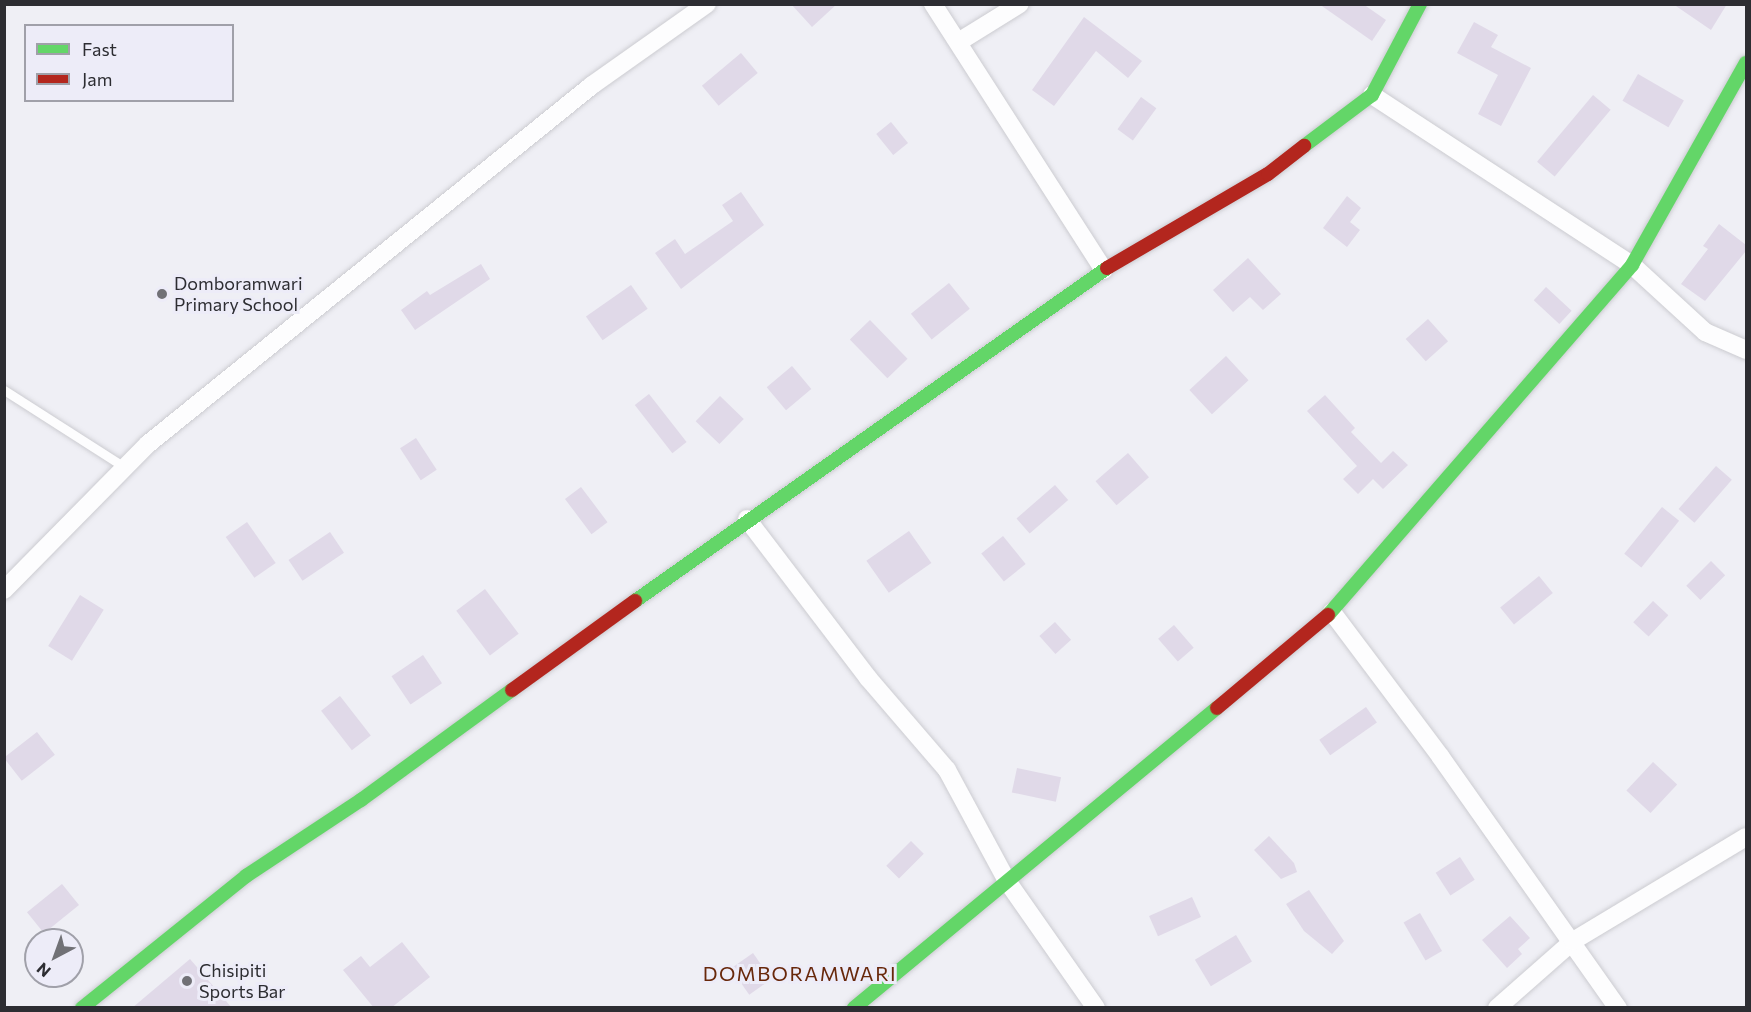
<!DOCTYPE html>
<style>
body{margin:0}
#map{position:relative;width:1751px;height:1012px;overflow:hidden;background:#efeff5;font-family:Commissioner,sans-serif}
div>[style]{position:absolute}
.building>*{inset:0;background:#e0d9e8;transform-origin:0 0}
.roads{filter:drop-shadow(0 0 2px #ccccd1) drop-shadow(0 0 2px #ccccd1)}
.lane>*{height:9px;margin:-4.5px;padding:0 4.5px;transform-origin:4.5px;border-radius:4.5px;background:#fdfdfe}
.street>*{height:18px;margin:-9px;padding:0 9px;transform-origin:9px;border-radius:9px;background:#fdfdfe}
.fast>*{height:14px;margin:-7px;padding:0 7px;transform-origin:7px;border-radius:7px;background:#63d668}
.jam>*{height:14px;margin:-7px;padding:0 7px;transform-origin:7px;border-radius:7px;background:#b3261e}
.dots>*{width:16px;height:16px;translate:-50% -50%;box-sizing:border-box;border:3px solid #edecf8;border-radius:50%}
span{translate:-50% -50%;white-space:nowrap;text-align:center;line-height:1.15;-webkit-text-stroke:6px #edecf8;paint-order:stroke}
.poi-label{font-size:18px;color:#2d2d32}
.left{translate:0 -50%;text-align:left}
.neighbourhood-label{font-size:20px;color:#68280b;letter-spacing:1.5px}
.frame{position:absolute;inset:0;border:6px solid #2d2d32;pointer-events:none}
.legend{position:absolute;left:24px;top:24px;width:210px;height:78px;box-sizing:border-box;background:#edecf8;border:2px solid #a0a0a9;margin:0;padding:8px 10px;list-style:none;font-size:18px;color:#2d2d32}
.legend li{display:flex;align-items:center;gap:12px;height:30px}
.legend b{width:30px;border:2px solid #a0a0a9}
.north{position:absolute;left:24px;top:928px;width:60px;height:60px;box-sizing:border-box;background:#edecf8;border:2px solid #a0a0a9;border-radius:50%;rotate:221deg;font-size:16px;font-weight:700;line-height:24px;text-align:center;color:#2d2d32}
.north::after{content:'';display:block;margin:auto;width:21px;height:27px;background:#717176;clip-path:polygon(50% 0,100% 100%,50% 72%,0 100%)}
</style>
<div id="map">
<div class="building">
<div style="clip-path:polygon(791px 4px,837px 4px,812px 27px)"></div>
<div style="clip-path:polygon(1319px 4px,1363px 4px,1386px 20px,1372px 41px)"></div>
<div style="clip-path:polygon(1673px 4px,1727px 4px,1711px 30px)"></div>
<div style="clip-path:polygon(1084px 17px,1142px 61px,1128px 78px,1096px 51px,1054px 106px,1032px 90px)"></div>
<div style="clip-path:polygon(1474px 22px,1498px 35px,1491px 47px,1531px 68px,1501px 126px,1478px 114px,1498px 75px,1457px 53px)"></div>
<div style="left:741px;top:53px;width:26px;height:51px;rotate:50deg"></div>
<div style="left:1638px;top:74px;width:53px;height:31px;rotate:30deg"></div>
<div style="left:1593px;top:95px;width:23px;height:87px;rotate:40deg"></div>
<div style="left:1141px;top:97px;width:19px;height:40px;rotate:36deg"></div>
<div style="left:891px;top:122px;width:27px;height:19px;rotate:51deg"></div>
<div style="clip-path:polygon(741px 192px,764px 225px,681px 289px,655px 253px,675px 239px,685px 254px,733px 221px,722px 205px)"></div>
<div style="clip-path:polygon(1347px 196px,1361px 208px,1350px 222px,1360px 230px,1347px 247px,1323px 228px)"></div>
<div style="clip-path:polygon(1719px 224px,1746px 245px,1746px 251px,1705px 301px,1681px 284px,1708px 249px,1703px 246px)"></div>
<div style="clip-path:polygon(1248px 258px,1281px 294px,1263px 310px,1250px 297px,1233px 312px,1213px 290px)"></div>
<div style="clip-path:polygon(481px 264px,490px 279px,415px 330px,401px 310px,427px 291px,430px 295px)"></div>
<div style="left:949px;top:283px;width:33px;height:49px;rotate:51deg"></div>
<div style="left:631px;top:285px;width:29px;height:55px;rotate:55deg"></div>
<div style="left:1546px;top:287px;width:35px;height:18px;rotate:43deg"></div>
<div style="left:1428px;top:319px;width:30px;height:30px;rotate:48deg"></div>
<div style="left:870px;top:320px;width:54px;height:28px;rotate:46deg"></div>
<div style="left:1226px;top:356px;width:33px;height:50px;rotate:47deg"></div>
<div style="left:792px;top:366px;width:30px;height:33px;rotate:50deg"></div>
<div style="left:649px;top:394px;width:61px;height:18px;rotate:52deg"></div>
<div style="clip-path:polygon(1325px 395px,1355px 428px,1351px 432px,1381px 463px,1393px 451px,1408px 465px,1383px 489px,1373px 479px,1358px 494px,1343px 479px,1357px 466px,1307px 411px)"></div>
<div style="left:720px;top:396px;width:33px;height:35px;rotate:44deg"></div>
<div style="left:416px;top:438px;width:38px;height:19px;rotate:57deg"></div>
<div style="left:1128px;top:453px;width:32px;height:43px;rotate:49deg"></div>
<div style="left:1716px;top:466px;width:21px;height:57px;rotate:41deg"></div>
<div style="left:1055px;top:485px;width:20px;height:51px;rotate:49deg"></div>
<div style="left:581px;top:487px;width:44px;height:20px;rotate:53deg"></div>
<div style="left:1662px;top:507px;width:22px;height:60px;rotate:39deg"></div>
<div style="left:247px;top:522px;width:50px;height:26px;rotate:55deg"></div>
<div style="left:909px;top:531px;width:39px;height:52px;rotate:55deg"></div>
<div style="left:330px;top:532px;width:25px;height:50px;rotate:56deg"></div>
<div style="left:1003px;top:536px;width:36px;height:28px;rotate:51deg"></div>
<div style="left:1711px;top:561px;width:20px;height:35px;rotate:45deg"></div>
<div style="left:1539px;top:576px;width:22px;height:50px;rotate:51deg"></div>
<div style="left:485px;top:589px;width:56px;height:36px;rotate:53deg"></div>
<div style="left:80px;top:595px;width:28px;height:60px;rotate:32deg"></div>
<div style="left:1653px;top:601px;width:21px;height:29px;rotate:43deg"></div>
<div style="left:1055px;top:622px;width:24px;height:21px;rotate:48deg"></div>
<div style="left:1174px;top:625px;width:30px;height:21px;rotate:49deg"></div>
<div style="left:423px;top:655px;width:34px;height:38px;rotate:56deg"></div>
<div style="left:340px;top:696px;width:50px;height:24px;rotate:52deg"></div>
<div style="left:1366px;top:707px;width:19px;height:57px;rotate:55deg"></div>
<div style="left:37px;top:732px;width:29px;height:42px;rotate:52deg"></div>
<div style="left:1653px;top:762px;width:33px;height:39px;rotate:43deg"></div>
<div style="left:1017px;top:768px;width:45px;height:25px;rotate:12deg"></div>
<div style="clip-path:polygon(1269px 836px,1294px 863px,1297px 872px,1281px 879px,1254px 850px)"></div>
<div style="left:911px;top:841px;width:18px;height:35px;rotate:45deg"></div>
<div style="left:1460px;top:857px;width:27px;height:29px;rotate:57deg"></div>
<div style="left:62px;top:884px;width:27px;height:45px;rotate:51deg"></div>
<div style="clip-path:polygon(1309px 890px,1344px 941px,1332px 954px,1304px 931px,1286px 904px)"></div>
<div style="left:1192px;top:897px;width:22px;height:47px;rotate:66deg"></div>
<div style="left:1420px;top:913px;width:44px;height:19px;rotate:60deg"></div>
<div style="clip-path:polygon(1510px 916px,1530px 938px,1518px 949px,1522px 954px,1507px 968px,1482px 940px)"></div>
<div style="left:1236px;top:935px;width:31px;height:48px;rotate:59deg"></div>
<div style="clip-path:polygon(402px 942px,430px 977px,391px 1008px,374px 1008px,343px 970px,361px 956px,370px 967px)"></div>
<div style="left:753px;top:953px;width:32px;height:27px;rotate:55deg"></div>
<div style="clip-path:polygon(190px 959px,232px 1008px,132px 1008px)"></div>
</div>
<div class="roads">
<div class="lane">
<div style="left:4px;top:390px;width:141px;rotate:32.6deg"></div>
</div>
<div class="street">
<div style="left:933px;top:4px;width:316px;rotate:57.3deg"></div>
<div style="left:960px;top:41px;width:70px;rotate:-31.7deg"></div>
<div style="left:1372px;top:95px;width:311px;rotate:33.2deg"></div>
<div style="left:1632px;top:265px;width:99px;rotate:42.5deg"></div>
<div style="left:1705px;top:332px;width:45px;rotate:23.7deg"></div>
<div style="left:747px;top:519px;width:200px;rotate:52.7deg"></div>
<div style="left:868px;top:678px;width:121px;rotate:49.3deg"></div>
<div style="left:947px;top:770px;width:126px;rotate:61.6deg"></div>
<div style="left:1007px;top:881px;width:155px;rotate:55deg"></div>
<div style="left:4px;top:590px;width:205px;rotate:-45.4deg"></div>
<div style="left:148px;top:444px;width:570px;rotate:-38.94deg"></div>
<div style="left:591px;top:86px;width:142px;rotate:-35.3deg"></div>
<div style="left:1332px;top:612px;width:180px;rotate:53.1deg"></div>
<div style="left:1440px;top:756px;width:309px;rotate:54.8deg"></div>
<div style="left:1497px;top:1008px;width:101px;rotate:-41.4deg"></div>
<div style="left:1573px;top:941px;width:202px;rotate:-31deg"></div>
</div>
<div class="fast">
<div style="left:1304px;top:146px;width:85px;rotate:-36.9deg"></div>
<div style="left:1372px;top:95px;width:103px;rotate:-62.2deg"></div>
<div style="left:635px;top:601px;width:578px;rotate:-35.2deg"></div>
<div style="left:1328px;top:615px;width:464px;rotate:-49deg"></div>
<div style="left:1632px;top:265px;width:232px;rotate:-60.6deg"></div>
<div style="left:82px;top:1008px;width:211px;rotate:-38.8deg"></div>
<div style="left:246px;top:876px;width:138px;rotate:-33.5deg"></div>
<div style="left:361px;top:800px;width:187px;rotate:-36.1deg"></div>
<div style="left:854px;top:1008px;width:471px;rotate:-39.6deg"></div>
</div>
<div class="jam">
<div style="left:1107px;top:268px;width:186px;rotate:-30.3deg"></div>
<div style="left:1268px;top:174px;width:46px;rotate:-37.9deg"></div>
<div style="left:512px;top:690px;width:152px;rotate:-35.9deg"></div>
<div style="left:1217px;top:708px;width:145px;rotate:-40deg"></div>
</div>
</div>
<div class="dots">
<div style="left:162px;top:294px;background:#717176"></div>
<div style="left:187px;top:981px;background:#717176"></div>
</div>
<div class="poi-label">
<span class="left" style="left:174px;top:294px">Domboramwari<br>Primary School</span>
<span class="left" style="left:199px;top:981px">Chisipiti<br>Sports Bar</span>
</div>
<div class="neighbourhood-label">
<span style="left:800px;top:973px">DOMBORAMWARI</span>
</div>
<div class="frame"></div>
<ul class="legend">
<li><b style="height:8px;background:#63d668"></b>Fast</li>
<li><b style="height:8px;background:#b3261e"></b>Jam</li>
</ul>
<div class="north">N</div>
</div>
